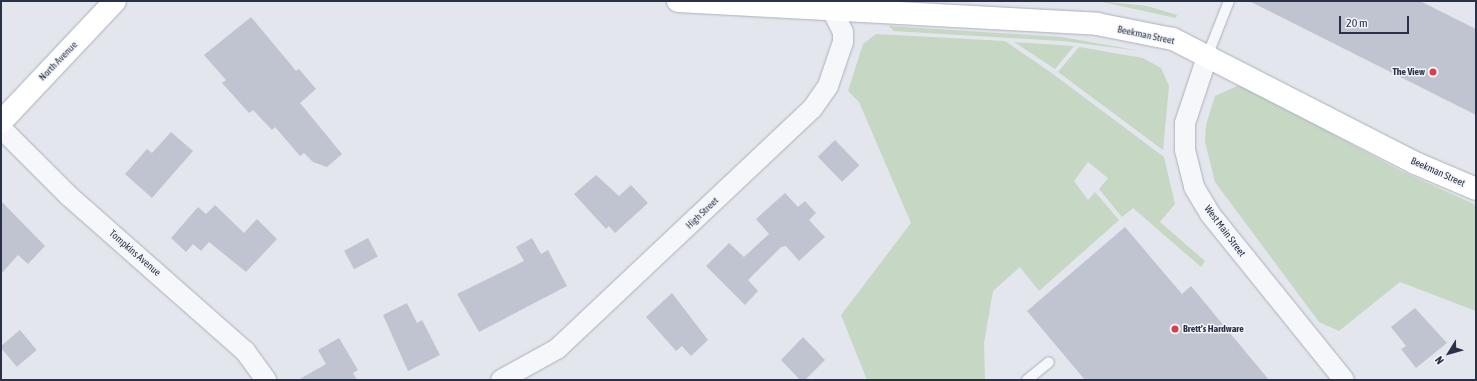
<!DOCTYPE html>
<meta charset="utf-8">
<style>
body{margin:0}
#map{position:relative;width:1477px;height:381px;overflow:hidden;background:#e3e6ec;font-family:"Asap Condensed",sans-serif}
div>[style]{position:absolute}
.green>*{inset:0;background:#c6d7c3}
.building>*{inset:0;background:#bfc4d0;transform-origin:0 0}
.roads{filter:drop-shadow(0 0 1px #abb0ba) drop-shadow(0 0 1px #abb0ba)}
.lane>*{height:10px;margin:-5px;padding:0 5px;transform-origin:5px;border-radius:5px;background:#f6f7fa}
.street>*{height:20px;margin:-10px;padding:0 10px;transform-origin:10px;border-radius:10px;background:#f6f7fa}
.secondary>*{height:22px;margin:-11px;padding:0 11px;transform-origin:11px;border-radius:11px;background:#fff}
.dots>*{width:11px;height:11px;translate:-50% -50%;box-sizing:border-box;border:2px solid #f3f5f9;border-radius:50%}
span{translate:-50% -50%;white-space:nowrap;text-align:center;line-height:1.15;-webkit-text-stroke:3px #f3f5f9;paint-order:stroke}
.street-label{font-size:10px;color:#283147}
.poi-label{font-size:10px;color:#283147;font-weight:700}
.right{translate:-100% -50%;text-align:right}
.left{translate:0 -50%;text-align:left}
.frame{position:absolute;inset:0;border:2px solid #283147;pointer-events:none}
.north{position:absolute;left:1429px;top:333px;width:40px;height:40px;-webkit-text-stroke:3px #f3f5f9;paint-order:stroke;rotate:233deg;font-size:11px;font-weight:700;line-height:16px;text-align:center;color:#283147}
.north::after{content:'';display:block;margin:auto;width:14px;height:18px;background:#283147;clip-path:polygon(50% 0,100% 100%,50% 72%,0 100%)}
.scale{position:absolute;left:1339px;top:16px;width:70px;height:18px;box-sizing:border-box;border:2px solid #283147;border-top:0;padding-left:5px;font-size:12px;line-height:14px;white-space:nowrap;color:#283147;-webkit-text-stroke:3px #f3f5f9;paint-order:stroke}
</style>
<div id="map">
<div class="green">
<div style="clip-path:polygon(1098px 1px,1147px 6px,1177px 15px,1176px 18px)"></div>
<div style="clip-path:polygon(889px 26px,1062px 37px,1141px 51px,1062px 41px,894px 31px)"></div>
<div style="clip-path:polygon(876px 34px,1005px 41px,1053px 74px,1164px 157px,1175px 204px,1160px 222px,1205px 261px,1201px 267px,1133px 208px,1122px 217px,1099px 189px,1108px 178px,1088px 162px,1074px 181px,1088px 200px,1095px 192px,1119px 220px,1039px 291px,1020px 267px,993px 291px,984px 343px,985px 380px,867px 380px,841px 315px,911px 223px,859px 102px,848px 91px,863px 44px)"></div>
<div style="clip-path:polygon(1014px 42px,1074px 46px,1055px 69px)"></div>
<div style="clip-path:polygon(1079px 47px,1143px 58px,1161px 68px,1169px 86px,1163px 150px,1058px 72px)"></div>
<div style="clip-path:polygon(1237px 86px,1248px 88px,1399px 170px,1476px 205px,1476px 311px,1400px 282px,1339px 331px,1319px 322px,1215px 182px,1205px 142px,1206px 125px,1215px 96px)"></div>
</div>
<div class="building">
<div style="clip-path:polygon(1249px 1px,1420px 1px,1476px 29px,1476px 115px)"></div>
<div style="clip-path:polygon(251px 17px,296px 71px,299px 69px,316px 89px,300px 103px,342px 154px,327px 167px,313px 162px,304px 153px,300px 156px,275px 127px,272px 130px,253px 110px,249px 113px,222px 83px,226px 80px,204px 55px)"></div>
<div style="clip-path:polygon(171px 132px,193px 151px,152px 198px,125px 174px,147px 149px,152px 153px)"></div>
<div style="left:835px;top:140px;width:35px;height:24px;rotate:46deg"></div>
<div style="clip-path:polygon(596px 175px,619px 196px,631px 185px,648px 203px,615px 233px,609px 226px,606px 229px,574px 194px)"></div>
<div style="clip-path:polygon(785px 193px,798px 207px,805px 201px,816px 213px,809px 220px,825px 237px,799px 261px,786px 246px,781px 247px,748px 280px,758px 291px,745px 305px,706px 266px,729px 243px,744px 257px,769px 234px,756px 219px)"></div>
<div style="clip-path:polygon(1px 201px,45px 246px,28px 264px,18px 255px,1px 274px)"></div>
<div style="clip-path:polygon(215px 205px,244px 233px,257px 219px,277px 239px,246px 272px,209px 242px,201px 251px,193px 244px,186px 252px,171px 238px,198px 207px,206px 214px)"></div>
<div style="clip-path:polygon(1125px 227px,1182px 294px,1191px 286px,1269px 380px,1085px 380px,1027px 311px)"></div>
<div style="left:368px;top:238px;width:21px;height:27px;rotate:62deg"></div>
<div style="clip-path:polygon(532px 238px,541px 254px,548px 250px,567px 286px,479px 332px,457px 294px,524px 261px,516px 247px)"></div>
<div style="clip-path:polygon(672px 293px,708px 340px,691px 356px,682px 346px,676px 351px,646px 317px)"></div>
<div style="clip-path:polygon(407px 303px,417px 323px,422px 320px,440px 355px,408px 371px,383px 315px)"></div>
<div style="clip-path:polygon(1415px 308px,1447px 343px,1416px 368px,1401px 349px,1406px 346px,1391px 327px)"></div>
<div style="left:20px;top:330px;width:26px;height:26px;rotate:50deg"></div>
<div style="clip-path:polygon(803px 337px,825px 360px,805px 380px,800px 380px,781px 360px)"></div>
<div style="clip-path:polygon(339px 338px,358px 370px,353px 373px,357px 380px,298px 380px,326px 364px,318px 350px)"></div>
</div>
<div class="roads">
<div class="lane">
<div style="left:1208px;top:54px;width:57px;rotate:-68.4deg"></div>
<div style="left:1027px;top:380px;width:28px;rotate:-39deg"></div>
</div>
<div class="street">
<div style="left:1208px;top:54px;width:73px;rotate:108.4deg"></div>
<div style="left:1185px;top:123px;width:27px;rotate:90deg"></div>
<div style="left:1185px;top:150px;width:38px;rotate:76deg"></div>
<div style="left:1194px;top:187px;width:31px;rotate:59deg"></div>
<div style="left:1210px;top:214px;width:213px;rotate:51.1deg"></div>
<div style="left:1px;top:128px;width:96px;rotate:45deg"></div>
<div style="left:69px;top:196px;width:235px;rotate:41.4deg"></div>
<div style="left:245px;top:351px;width:36px;rotate:54deg"></div>
<div style="left:501px;top:380px;width:64px;rotate:-29deg"></div>
<div style="left:557px;top:349px;width:350px;rotate:-43.3deg"></div>
<div style="left:812px;top:109px;width:28px;rotate:-55deg"></div>
<div style="left:828px;top:86px;width:46px;rotate:-71.2deg"></div>
<div style="left:843px;top:42px;width:10px;rotate:-90deg"></div>
<div style="left:843px;top:32px;width:28px;rotate:-117deg"></div>
</div>
<div class="secondary">
<div style="left:678px;top:1px;width:420px;rotate:3.1deg"></div>
<div style="left:1097px;top:24px;width:77px;rotate:11.2deg"></div>
<div style="left:1173px;top:39px;width:272px;rotate:27.1deg"></div>
<div style="left:1415px;top:163px;width:66px;rotate:23.1deg"></div>
<div style="left:1px;top:122px;width:166px;rotate:-46.7deg"></div>
</div>
</div>
<div class="dots">
<div style="left:1433px;top:72px;background:#dd3c48"></div>
<div style="left:1175px;top:329px;background:#dd3c48"></div>
</div>
<div class="street-label">
<span style="left:1146px;top:35px;rotate:12deg">Beekman Street</span>
<span style="left:58px;top:61px;rotate:-46deg">North Avenue</span>
<span style="left:1438px;top:172px;rotate:24deg">Beekman Street</span>
<span style="left:702px;top:213px;rotate:-44deg">High Street</span>
<span style="left:1225px;top:231px;rotate:53deg">West Main Street</span>
<span style="left:135px;top:253px;rotate:41deg">Tompkins Avenue</span>
</div>
<div class="poi-label">
<span class="right" style="left:1425px;top:72px">The View</span>
<span class="left" style="left:1183px;top:329px">Brett’s Hardware</span>
</div>
<div class="frame"></div>
<div class="north">N</div>
<div class="scale">20 m</div>
</div>
